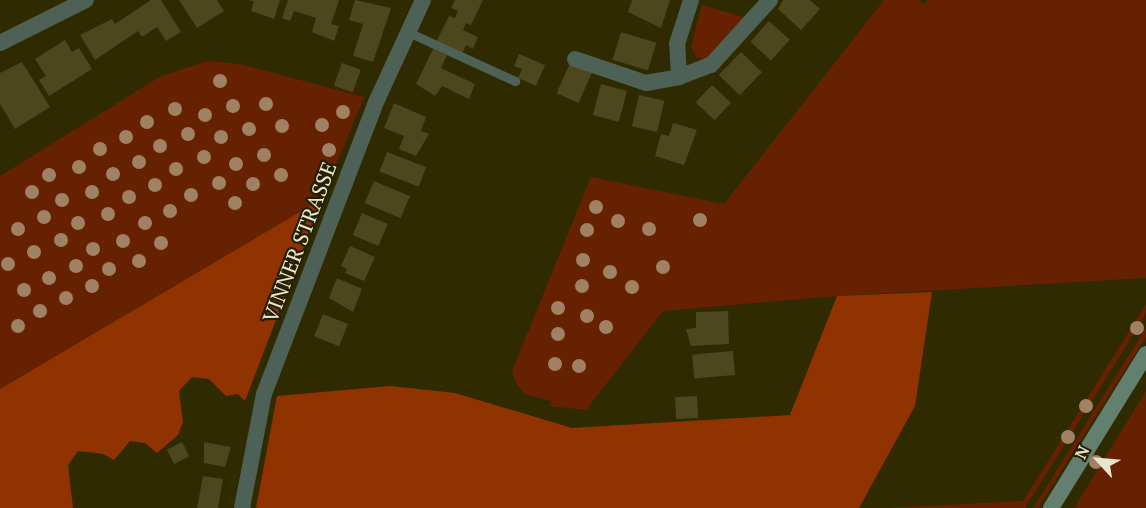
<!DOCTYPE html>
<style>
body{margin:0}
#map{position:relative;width:1146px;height:508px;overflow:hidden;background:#2f2a00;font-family:"PT Serif",serif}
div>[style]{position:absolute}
.green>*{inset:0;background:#662100}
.forest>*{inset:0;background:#913300}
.building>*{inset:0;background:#4c471d;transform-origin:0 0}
.service>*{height:9px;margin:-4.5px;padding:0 4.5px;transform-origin:4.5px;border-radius:4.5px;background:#4e6157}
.minor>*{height:16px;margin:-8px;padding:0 8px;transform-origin:8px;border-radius:8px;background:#4e6157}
.secondary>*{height:16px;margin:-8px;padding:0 8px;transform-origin:8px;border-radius:8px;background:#627f70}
.trees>*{width:14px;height:14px;margin:-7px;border-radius:50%;background:#a18163}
span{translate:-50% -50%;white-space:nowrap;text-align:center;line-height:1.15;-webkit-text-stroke:4.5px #242001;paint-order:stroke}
.street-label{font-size:21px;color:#e9e6cf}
.north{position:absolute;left:1068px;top:430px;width:60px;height:60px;-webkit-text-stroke:4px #242001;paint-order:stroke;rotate:296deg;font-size:16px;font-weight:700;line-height:24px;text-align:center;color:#e9e6cf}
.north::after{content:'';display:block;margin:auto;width:21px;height:27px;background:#e9e6cf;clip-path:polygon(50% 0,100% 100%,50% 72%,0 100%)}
</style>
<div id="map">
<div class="green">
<div style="clip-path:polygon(884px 0,919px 0,923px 5px,928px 0,1146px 0,1146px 278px,837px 296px,663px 311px,586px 410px,549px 406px,551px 401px,525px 394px,516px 384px,512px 371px,591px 177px,724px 204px)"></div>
<div style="clip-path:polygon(702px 5px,747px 18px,707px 62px,696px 57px,691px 47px)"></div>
<div style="clip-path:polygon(208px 61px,240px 64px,364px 97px,322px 199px,0 389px,0 176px,161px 76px)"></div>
<div style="clip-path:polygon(1146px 304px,1146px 314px,1025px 508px,884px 508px,1023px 501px)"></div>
<div style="clip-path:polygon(1146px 328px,1146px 337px,1038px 508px,1033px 508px)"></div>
<div style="clip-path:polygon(1146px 391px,1146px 508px,1074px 508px)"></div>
</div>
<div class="forest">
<div style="clip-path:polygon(322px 199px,245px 401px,238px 394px,226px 396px,209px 379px,192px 377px,179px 391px,183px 422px,178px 435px,157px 453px,145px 443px,130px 441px,114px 460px,103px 454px,78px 451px,68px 465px,73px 508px,0 508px,0 389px)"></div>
<div style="clip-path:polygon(932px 292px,915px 406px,859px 508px,256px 508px,277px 396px,390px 386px,455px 393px,572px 428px,790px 415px,837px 296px)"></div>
</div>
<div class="building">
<div style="clip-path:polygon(151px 0,161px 0,181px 32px,166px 41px,157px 27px,142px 37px,138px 31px,95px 60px,80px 35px,112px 19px,115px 24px)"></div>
<div style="clip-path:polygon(179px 0,217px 0,224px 11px,197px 28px)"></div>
<div style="clip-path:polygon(250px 0,280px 0,274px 19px,251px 11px,254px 2px)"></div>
<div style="clip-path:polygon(288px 0,339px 0,331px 24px,339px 26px,334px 41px,312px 32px,316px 18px,294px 11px,290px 21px,282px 18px)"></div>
<div style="clip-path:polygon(355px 0,391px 8px,373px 62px,353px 56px,363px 24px,349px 20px)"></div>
<div style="clip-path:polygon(455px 0,483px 0,471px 25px,466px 23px,463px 30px,478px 37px,473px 49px,466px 45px,462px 54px,436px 42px,449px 16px,455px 18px,458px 11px,451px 8px)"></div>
<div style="clip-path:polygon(632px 0,670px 0,661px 28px,628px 12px)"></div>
<div style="clip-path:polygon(783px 0,810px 0,820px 9px,801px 30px,778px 9px)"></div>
<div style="left:769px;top:21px;width:28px;height:28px;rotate:42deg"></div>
<div style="left:621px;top:32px;width:37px;height:29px;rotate:17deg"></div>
<div style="clip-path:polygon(65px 40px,72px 52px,79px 48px,92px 69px,49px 96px,39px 80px,46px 76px,35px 59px)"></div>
<div style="clip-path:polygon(433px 49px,447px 55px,441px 68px,475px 84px,469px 99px,442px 86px,435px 96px,416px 84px)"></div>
<div style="left:741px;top:52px;width:29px;height:32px;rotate:44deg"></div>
<div style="clip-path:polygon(519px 54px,545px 65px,536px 86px,518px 78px,522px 69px,514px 66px)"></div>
<div style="clip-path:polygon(22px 62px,50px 107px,15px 129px,0 104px,0 73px)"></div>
<div style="left:342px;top:63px;width:20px;height:24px;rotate:20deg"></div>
<div style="left:570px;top:63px;width:24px;height:33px;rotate:24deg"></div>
<div style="left:601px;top:84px;width:27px;height:32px;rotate:15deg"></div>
<div style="left:712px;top:85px;width:26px;height:24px;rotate:43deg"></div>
<div style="left:639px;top:95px;width:26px;height:32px;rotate:13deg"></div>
<div style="clip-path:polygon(394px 103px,426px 117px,421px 131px,429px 134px,416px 156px,399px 149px,404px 136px,384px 128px)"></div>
<div style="clip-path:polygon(673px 123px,697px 130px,684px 165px,655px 156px,661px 134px,669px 136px)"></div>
<div style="left:387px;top:152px;width:42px;height:21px;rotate:21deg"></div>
<div style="left:374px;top:181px;width:39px;height:24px;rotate:23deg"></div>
<div style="left:362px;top:213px;width:28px;height:24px;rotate:23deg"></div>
<div style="clip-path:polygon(350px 246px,375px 257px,364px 281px,345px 273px,347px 269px,341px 266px)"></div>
<div style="clip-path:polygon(337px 278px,362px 289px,353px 312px,329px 298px)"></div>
<div style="clip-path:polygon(728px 311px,729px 344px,691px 346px,686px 329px,696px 328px,696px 312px)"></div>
<div style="left:323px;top:314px;width:27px;height:24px;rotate:22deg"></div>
<div style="left:733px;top:351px;width:24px;height:41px;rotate:85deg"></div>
<div style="left:697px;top:396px;width:22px;height:22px;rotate:87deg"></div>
<div style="left:182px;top:442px;width:16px;height:17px;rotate:63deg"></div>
<div style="clip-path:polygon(204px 442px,231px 447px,225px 467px,204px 463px)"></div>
<div style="clip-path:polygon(203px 476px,223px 479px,218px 508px,197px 508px)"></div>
</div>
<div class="service">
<div style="left:408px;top:32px;width:118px;rotate:24.6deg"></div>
</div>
<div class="minor">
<div style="left:0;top:43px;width:96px;rotate:-26.6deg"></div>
<div style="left:575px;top:59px;width:75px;rotate:18.7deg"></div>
<div style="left:646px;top:83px;width:34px;rotate:-10deg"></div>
<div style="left:679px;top:77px;width:33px;rotate:-93deg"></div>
<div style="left:677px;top:44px;width:46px;rotate:-72.3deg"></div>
<div style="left:679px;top:77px;width:34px;rotate:-21deg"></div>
<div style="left:711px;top:65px;width:88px;rotate:-47.8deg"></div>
<div style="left:242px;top:508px;width:116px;rotate:-79.1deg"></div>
<div style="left:264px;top:394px;width:315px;rotate:-69deg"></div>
<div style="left:377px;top:100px;width:110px;rotate:-65.3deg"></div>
</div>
<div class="secondary">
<div style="left:1051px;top:508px;width:181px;rotate:-58.3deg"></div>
</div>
<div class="trees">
<div style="left:220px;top:81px"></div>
<div style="left:266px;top:104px"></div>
<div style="left:233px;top:106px"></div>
<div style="left:175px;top:109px"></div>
<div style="left:343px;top:112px"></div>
<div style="left:205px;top:115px"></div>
<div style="left:147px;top:122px"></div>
<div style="left:322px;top:125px"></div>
<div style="left:282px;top:126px"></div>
<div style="left:249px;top:129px"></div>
<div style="left:188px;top:134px"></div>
<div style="left:126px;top:137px"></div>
<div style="left:221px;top:137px"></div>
<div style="left:160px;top:146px"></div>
<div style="left:100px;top:149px"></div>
<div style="left:329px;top:150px"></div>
<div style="left:264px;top:155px"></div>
<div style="left:204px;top:157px"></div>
<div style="left:139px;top:162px"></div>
<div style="left:236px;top:164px"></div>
<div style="left:79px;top:167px"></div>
<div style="left:176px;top:169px"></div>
<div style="left:113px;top:174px"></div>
<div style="left:49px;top:175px"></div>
<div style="left:281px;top:175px"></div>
<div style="left:219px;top:183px"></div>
<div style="left:253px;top:184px"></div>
<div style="left:155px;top:185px"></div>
<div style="left:32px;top:192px"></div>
<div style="left:92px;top:192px"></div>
<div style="left:191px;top:195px"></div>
<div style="left:129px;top:197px"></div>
<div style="left:62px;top:200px"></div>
<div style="left:235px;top:203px"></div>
<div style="left:596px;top:207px"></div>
<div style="left:170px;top:211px"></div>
<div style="left:108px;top:214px"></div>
<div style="left:44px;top:217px"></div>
<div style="left:700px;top:220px"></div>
<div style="left:618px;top:221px"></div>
<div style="left:78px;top:223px"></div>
<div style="left:145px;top:223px"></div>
<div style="left:18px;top:229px"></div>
<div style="left:649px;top:229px"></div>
<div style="left:587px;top:230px"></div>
<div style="left:61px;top:240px"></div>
<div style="left:123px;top:241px"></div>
<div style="left:161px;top:243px"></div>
<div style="left:93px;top:249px"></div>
<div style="left:34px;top:252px"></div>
<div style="left:583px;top:260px"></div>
<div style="left:139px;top:261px"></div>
<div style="left:8px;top:264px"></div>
<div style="left:76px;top:266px"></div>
<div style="left:663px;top:267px"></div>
<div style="left:109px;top:269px"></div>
<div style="left:610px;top:272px"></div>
<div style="left:49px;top:278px"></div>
<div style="left:92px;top:286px"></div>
<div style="left:582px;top:286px"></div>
<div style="left:632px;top:287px"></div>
<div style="left:24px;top:290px"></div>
<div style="left:66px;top:298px"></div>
<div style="left:558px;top:308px"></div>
<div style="left:40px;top:311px"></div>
<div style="left:587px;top:316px"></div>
<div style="left:18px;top:326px"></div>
<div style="left:606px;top:327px"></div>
<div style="left:1137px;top:328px"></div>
<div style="left:558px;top:334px"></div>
<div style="left:555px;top:364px"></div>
<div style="left:579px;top:366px"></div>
<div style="left:1086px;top:406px"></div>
<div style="left:1068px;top:437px"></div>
<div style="left:1096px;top:462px"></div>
</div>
<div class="street-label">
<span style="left:299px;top:242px;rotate:-69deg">VINNER STRASSE</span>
</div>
<div class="north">N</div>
</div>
